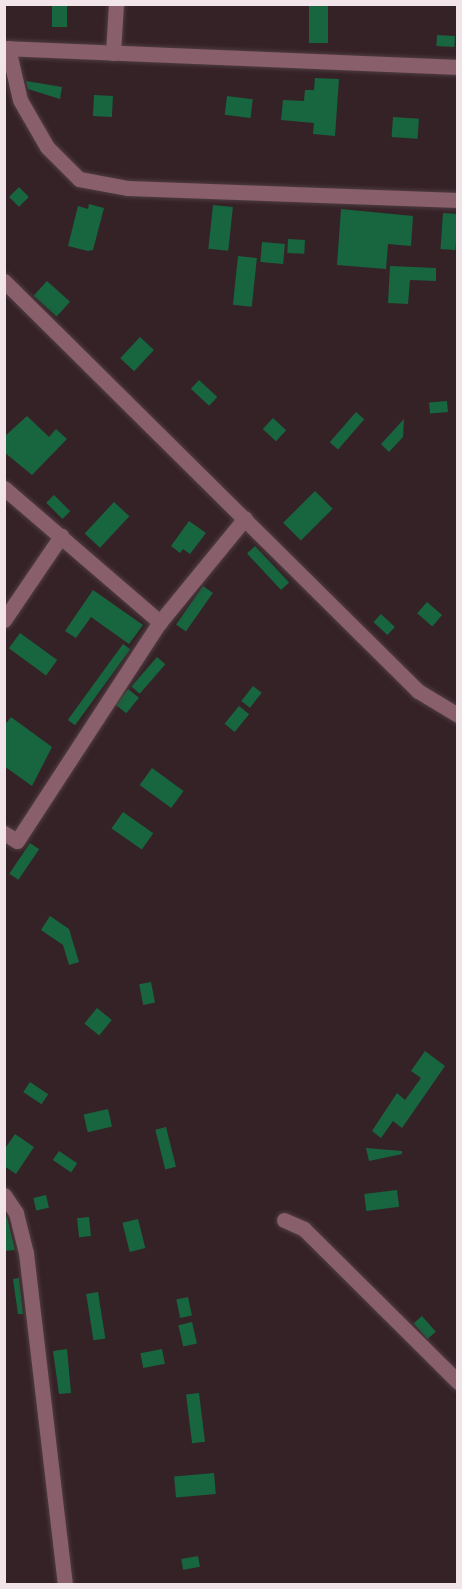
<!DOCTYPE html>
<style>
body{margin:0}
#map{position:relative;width:462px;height:1589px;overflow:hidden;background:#352227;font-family:"Noto Serif",serif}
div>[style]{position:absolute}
.building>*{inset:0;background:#17663f;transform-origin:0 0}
.roads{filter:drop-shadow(0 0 2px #4f3d42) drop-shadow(0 0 2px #4f3d42)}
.minor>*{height:15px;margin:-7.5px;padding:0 7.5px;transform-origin:7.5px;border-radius:7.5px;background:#885f6b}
span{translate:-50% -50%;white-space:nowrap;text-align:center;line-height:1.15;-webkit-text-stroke:5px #2a181e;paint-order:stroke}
.frame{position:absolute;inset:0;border:6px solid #f2e5e9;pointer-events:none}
</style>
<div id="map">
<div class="building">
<div style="left:52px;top:4px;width:15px;height:23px"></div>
<div style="left:309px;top:4px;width:19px;height:39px"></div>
<div style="left:437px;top:35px;width:18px;height:11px;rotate:3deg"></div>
<div style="clip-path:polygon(315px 78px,339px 79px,335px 136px,313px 134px,314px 123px,281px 120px,283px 100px,304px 101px,305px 90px,314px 90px)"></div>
<div style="clip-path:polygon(26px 81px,62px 87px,60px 99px,28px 89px)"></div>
<div style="left:94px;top:95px;width:19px;height:21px;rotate:3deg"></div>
<div style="left:227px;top:96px;width:26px;height:19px;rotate:7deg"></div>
<div style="left:393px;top:117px;width:26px;height:20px;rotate:4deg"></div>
<div style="left:19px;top:187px;width:14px;height:14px;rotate:45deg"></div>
<div style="clip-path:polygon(89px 204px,104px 208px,93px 250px,88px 251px,68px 246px,78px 206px,88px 209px)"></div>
<div style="left:213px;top:205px;width:20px;height:44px;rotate:6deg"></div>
<div style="clip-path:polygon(341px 209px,413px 216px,411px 246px,388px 244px,386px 269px,337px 265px)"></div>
<div style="left:443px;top:213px;width:15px;height:36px;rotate:4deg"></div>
<div style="left:288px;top:239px;width:17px;height:14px;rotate:3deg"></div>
<div style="left:262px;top:242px;width:23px;height:20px;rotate:5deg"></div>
<div style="left:238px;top:256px;width:19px;height:49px;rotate:6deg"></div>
<div style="clip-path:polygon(390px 266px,436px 268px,436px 281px,410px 280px,408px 304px,388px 303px)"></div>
<div style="left:47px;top:281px;width:31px;height:20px;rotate:42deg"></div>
<div style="left:140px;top:337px;width:19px;height:29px;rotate:43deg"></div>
<div style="left:199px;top:380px;width:25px;height:12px;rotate:43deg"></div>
<div style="left:447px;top:401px;width:11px;height:18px;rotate:85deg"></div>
<div style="left:356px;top:412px;width:11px;height:40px;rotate:41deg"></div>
<div style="clip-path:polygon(27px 416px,49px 437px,56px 429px,67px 439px,32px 475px,4px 452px,4px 437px)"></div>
<div style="left:273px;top:418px;width:18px;height:15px;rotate:43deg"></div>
<div style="clip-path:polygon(404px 419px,403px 437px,389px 452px,381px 444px)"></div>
<div style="left:315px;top:491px;width:25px;height:45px;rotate:45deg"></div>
<div style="left:54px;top:495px;width:23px;height:11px;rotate:45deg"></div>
<div style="left:114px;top:502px;width:21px;height:43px;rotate:43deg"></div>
<div style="clip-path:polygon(189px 521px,206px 533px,190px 554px,183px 549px,180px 553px,171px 546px)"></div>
<div style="left:255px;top:546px;width:50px;height:11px;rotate:47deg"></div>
<div style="left:203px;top:586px;width:12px;height:47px;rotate:35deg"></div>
<div style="clip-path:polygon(93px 590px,143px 625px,129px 644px,91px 617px,76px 638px,65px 631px)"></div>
<div style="left:427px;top:602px;width:20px;height:15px;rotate:41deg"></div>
<div style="left:381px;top:614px;width:19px;height:11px;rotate:43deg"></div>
<div style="left:20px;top:633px;width:46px;height:19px;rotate:36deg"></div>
<div style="left:123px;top:644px;width:9px;height:94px;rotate:36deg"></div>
<div style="left:157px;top:657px;width:11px;height:39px;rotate:41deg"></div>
<div style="left:253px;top:686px;width:11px;height:19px;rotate:38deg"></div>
<div style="left:128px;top:689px;width:14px;height:20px;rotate:39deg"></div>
<div style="left:239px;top:706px;width:13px;height:23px;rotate:39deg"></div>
<div style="clip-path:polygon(11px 717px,52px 747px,32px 786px,4px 766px,4px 726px)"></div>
<div style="left:152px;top:768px;width:39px;height:21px;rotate:36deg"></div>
<div style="left:123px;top:812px;width:37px;height:20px;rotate:35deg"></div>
<div style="left:30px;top:843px;width:11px;height:37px;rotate:34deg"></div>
<div style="clip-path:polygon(50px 916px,69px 929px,79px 962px,69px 965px,63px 945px,41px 930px)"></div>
<div style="left:151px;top:982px;width:21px;height:12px;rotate:79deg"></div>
<div style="left:97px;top:1008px;width:19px;height:20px;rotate:39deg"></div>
<div style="clip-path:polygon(425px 1051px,445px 1066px,402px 1128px,393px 1121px,381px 1138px,372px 1131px,397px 1093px,405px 1100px,421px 1078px,411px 1071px)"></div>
<div style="left:30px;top:1082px;width:22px;height:12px;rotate:34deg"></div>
<div style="left:108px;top:1109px;width:18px;height:25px;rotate:77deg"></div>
<div style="left:166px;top:1127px;width:41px;height:11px;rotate:76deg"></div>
<div style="clip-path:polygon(15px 1134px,34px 1147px,16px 1174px,4px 1166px,4px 1150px)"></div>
<div style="clip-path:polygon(366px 1148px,402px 1151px,402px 1154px,369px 1161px)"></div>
<div style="left:59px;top:1151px;width:22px;height:11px;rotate:34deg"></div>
<div style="left:397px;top:1190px;width:17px;height:33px;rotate:83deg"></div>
<div style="left:46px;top:1195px;width:13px;height:13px;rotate:77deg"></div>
<div style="clip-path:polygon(4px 1217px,7px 1217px,15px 1250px,4px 1251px)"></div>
<div style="left:89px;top:1217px;width:19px;height:12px;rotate:84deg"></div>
<div style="left:138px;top:1219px;width:30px;height:16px;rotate:76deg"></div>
<div style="clip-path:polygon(19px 1278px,23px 1314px,18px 1314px,13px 1279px)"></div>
<div style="left:98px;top:1292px;width:47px;height:12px;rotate:81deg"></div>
<div style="left:188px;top:1297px;width:19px;height:12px;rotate:78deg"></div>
<div style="left:422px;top:1316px;width:21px;height:11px;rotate:49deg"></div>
<div style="left:192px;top:1322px;width:22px;height:14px;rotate:77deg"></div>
<div style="clip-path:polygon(67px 1349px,71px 1393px,59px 1394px,53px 1351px)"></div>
<div style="left:162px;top:1349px;width:15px;height:22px;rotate:79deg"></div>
<div style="left:199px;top:1393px;width:49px;height:13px;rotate:83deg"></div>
<div style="left:214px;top:1473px;width:21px;height:40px;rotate:85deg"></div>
<div style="left:198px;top:1556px;width:11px;height:17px;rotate:80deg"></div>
</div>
<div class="roads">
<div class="minor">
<div style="left:4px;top:48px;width:454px;rotate:2.4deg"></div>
<div style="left:8px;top:48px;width:53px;rotate:77deg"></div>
<div style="left:20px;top:100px;width:54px;rotate:60.1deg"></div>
<div style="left:47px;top:147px;width:45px;rotate:45deg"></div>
<div style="left:79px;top:179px;width:50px;rotate:10.4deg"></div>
<div style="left:128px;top:188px;width:330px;rotate:2.1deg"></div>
<div style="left:113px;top:53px;width:49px;rotate:-86.5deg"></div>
<div style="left:4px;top:281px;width:583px;rotate:44.72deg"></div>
<div style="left:418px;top:691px;width:47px;rotate:31deg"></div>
<div style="left:4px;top:488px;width:206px;rotate:40.7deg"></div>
<div style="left:4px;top:620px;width:102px;rotate:-55.8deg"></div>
<div style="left:4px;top:833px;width:15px;rotate:32deg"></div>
<div style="left:17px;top:841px;width:262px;rotate:-56.9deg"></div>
<div style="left:160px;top:622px;width:134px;rotate:-50.7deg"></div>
<div style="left:4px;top:1195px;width:22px;rotate:56deg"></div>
<div style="left:16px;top:1213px;width:41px;rotate:76deg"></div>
<div style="left:26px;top:1253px;width:333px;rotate:83.3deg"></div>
<div style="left:284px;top:1220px;width:22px;rotate:24deg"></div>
<div style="left:304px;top:1229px;width:217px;rotate:44.8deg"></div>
</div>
</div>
<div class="frame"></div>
</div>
